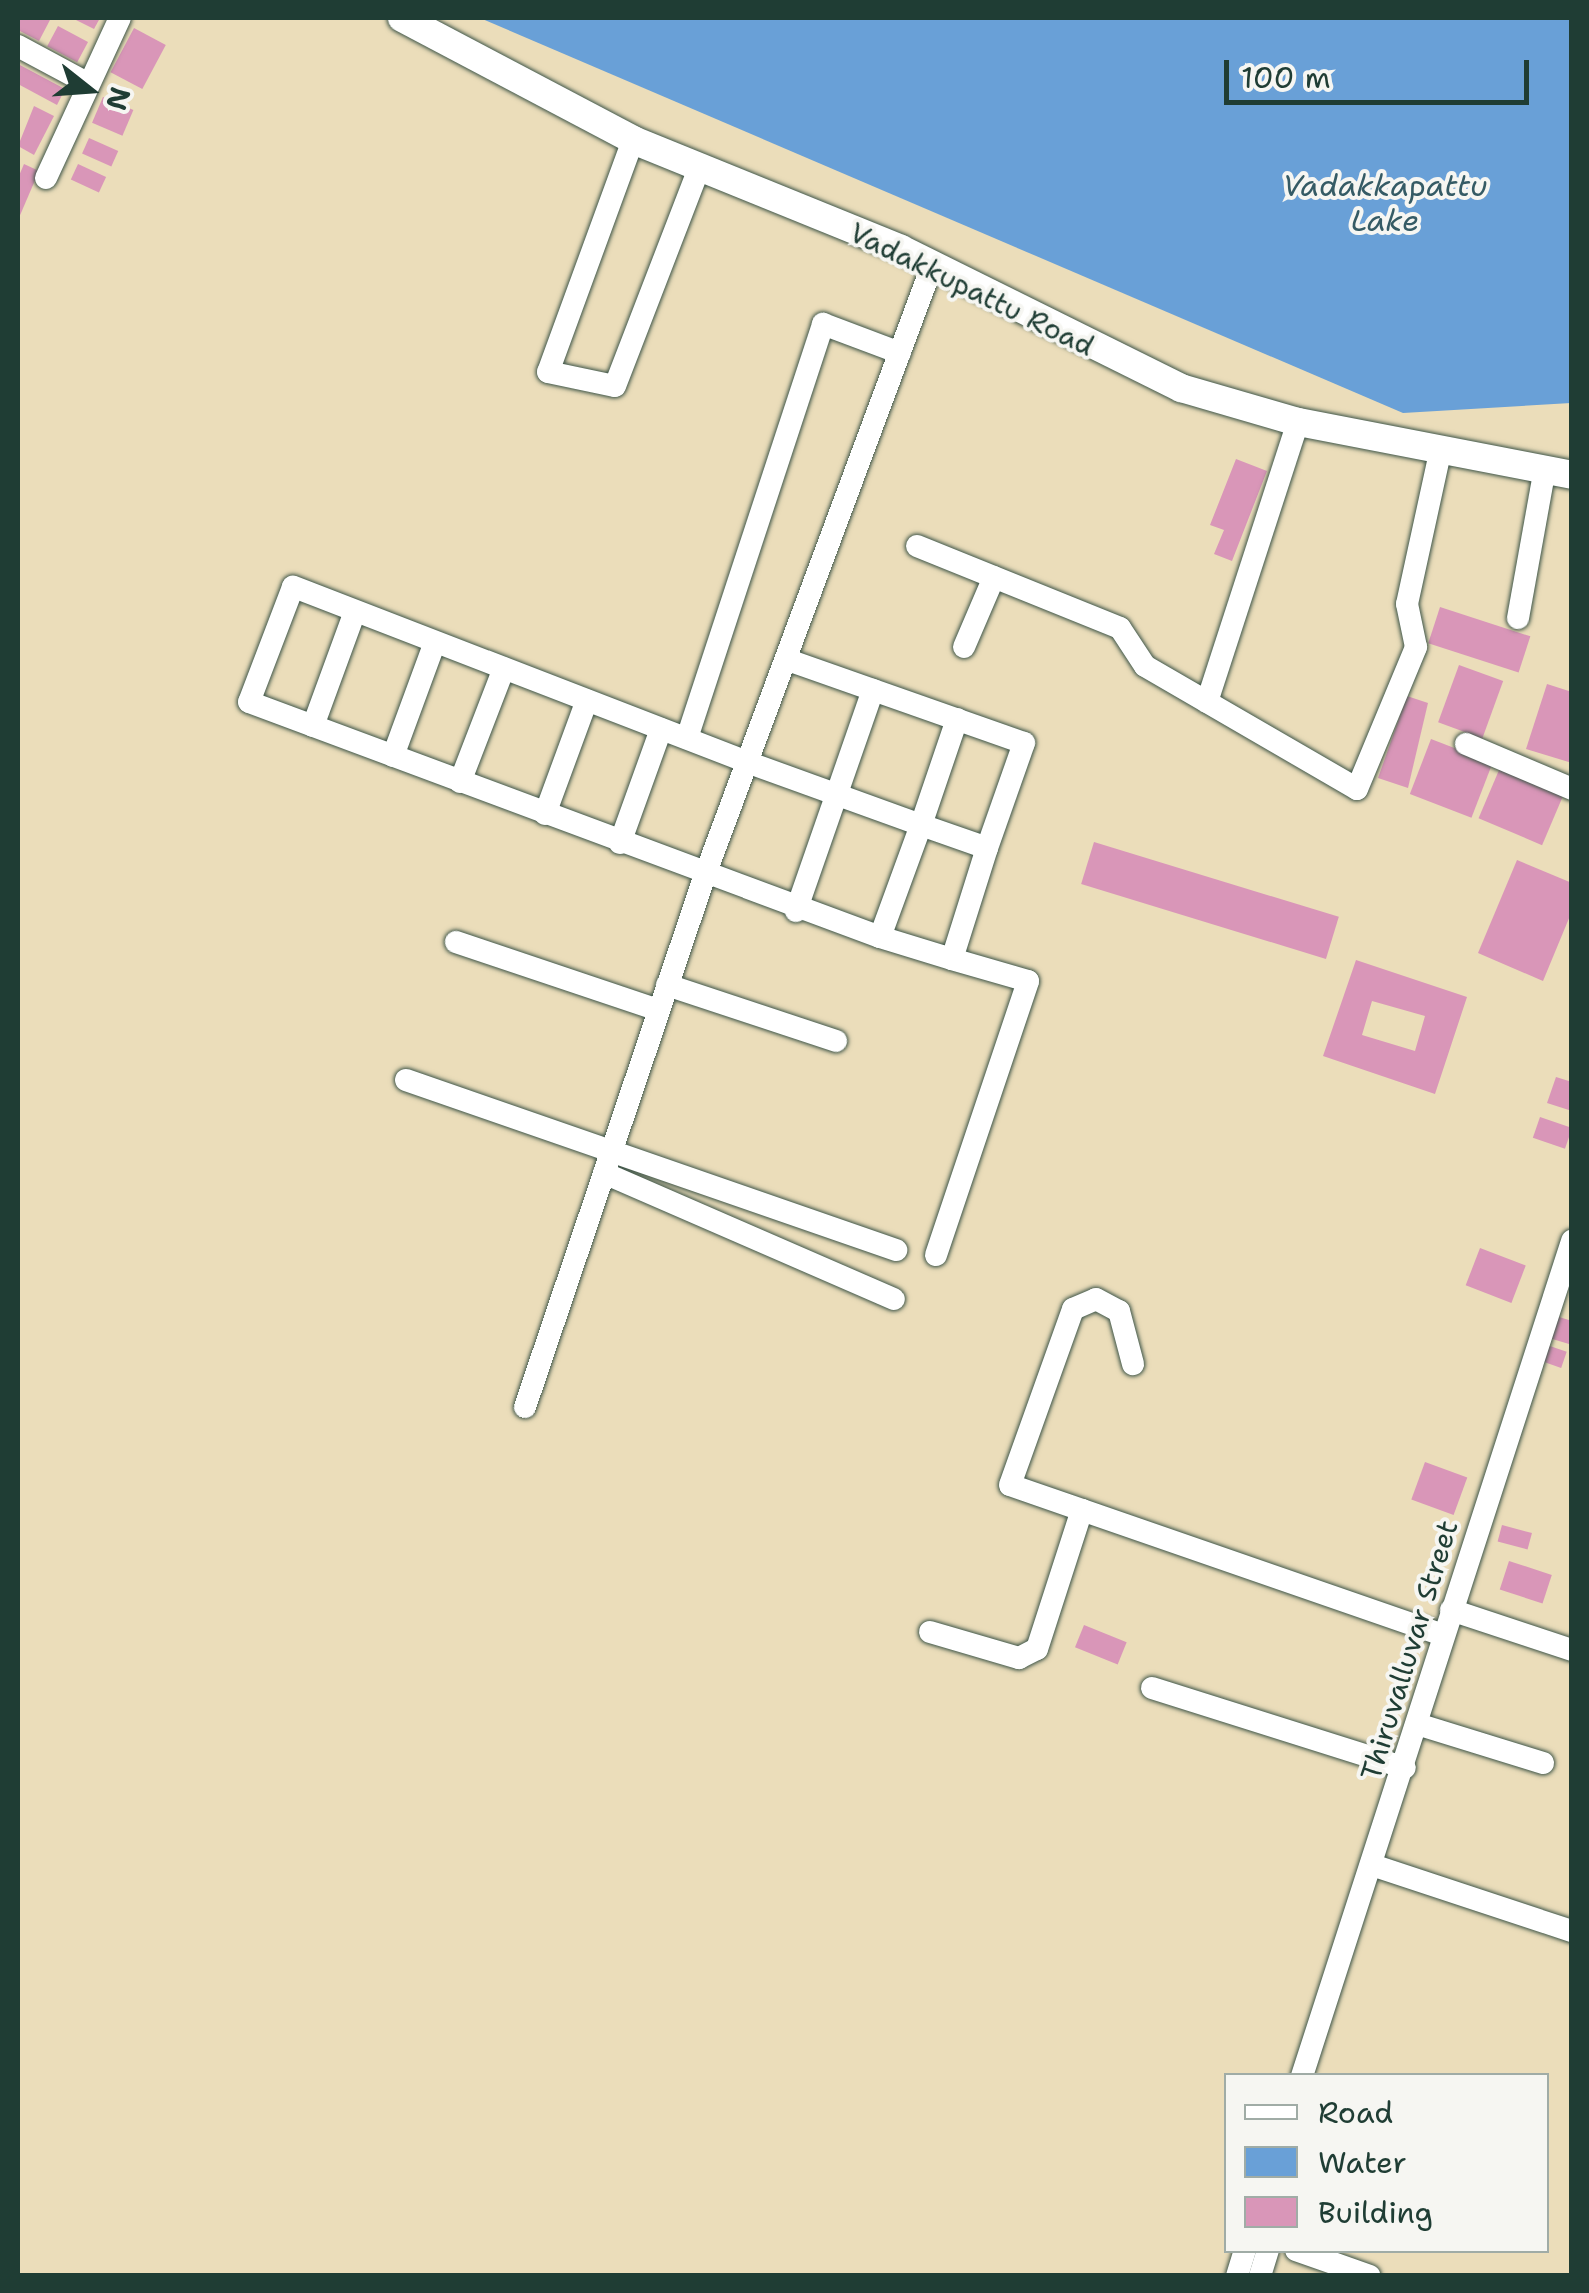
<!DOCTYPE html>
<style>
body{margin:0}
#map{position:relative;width:1589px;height:2293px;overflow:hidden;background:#ebddba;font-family:"Shantell Sans",sans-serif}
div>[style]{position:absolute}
.water>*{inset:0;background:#69a0d7}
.building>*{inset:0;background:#d996b8;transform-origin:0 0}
.roads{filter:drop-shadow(0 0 2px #3e5548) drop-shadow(0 0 2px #3e5548)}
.minor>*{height:22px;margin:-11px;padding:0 11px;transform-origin:11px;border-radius:11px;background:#fff}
.tertiary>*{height:28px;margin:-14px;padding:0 14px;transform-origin:14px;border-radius:14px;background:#fff}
span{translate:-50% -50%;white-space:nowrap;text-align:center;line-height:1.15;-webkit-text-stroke:8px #f6f6f2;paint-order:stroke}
.street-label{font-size:28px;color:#1f3d34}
.water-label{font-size:30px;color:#355b65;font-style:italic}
.frame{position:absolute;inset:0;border:20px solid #1f3d34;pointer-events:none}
.legend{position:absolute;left:1224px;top:2073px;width:325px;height:180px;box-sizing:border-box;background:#f6f6f2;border:2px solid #a0aca6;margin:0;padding:12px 18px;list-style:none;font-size:30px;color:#1f3d34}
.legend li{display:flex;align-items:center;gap:20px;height:50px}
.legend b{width:50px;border:2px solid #a0aca6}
.north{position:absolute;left:40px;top:40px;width:100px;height:100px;-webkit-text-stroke:8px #f6f6f2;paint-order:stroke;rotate:107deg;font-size:28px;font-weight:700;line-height:40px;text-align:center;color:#1f3d34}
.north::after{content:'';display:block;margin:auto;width:35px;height:45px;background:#1f3d34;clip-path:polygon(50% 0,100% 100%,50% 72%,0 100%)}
.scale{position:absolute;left:1224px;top:60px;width:305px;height:45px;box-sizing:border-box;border:5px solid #1f3d34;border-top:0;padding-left:12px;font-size:30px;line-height:35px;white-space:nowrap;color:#1f3d34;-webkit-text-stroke:8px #f6f6f2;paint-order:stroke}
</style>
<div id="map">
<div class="water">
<div style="clip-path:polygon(480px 18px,1571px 18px,1571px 403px,1403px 413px)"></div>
</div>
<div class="building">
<div style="clip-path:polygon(18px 18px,51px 18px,39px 41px,18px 30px)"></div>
<div style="clip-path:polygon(72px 18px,100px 18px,94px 29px)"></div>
<div style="left:58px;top:26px;width:34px;height:23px;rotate:28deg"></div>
<div style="left:134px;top:28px;width:36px;height:50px;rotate:28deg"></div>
<div style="clip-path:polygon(18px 64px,65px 89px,57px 105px,18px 84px)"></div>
<div style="left:103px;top:97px;width:33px;height:28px;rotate:23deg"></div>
<div style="clip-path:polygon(34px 106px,54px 116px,34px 155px,18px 146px)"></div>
<div style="left:89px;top:138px;width:32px;height:17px;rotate:24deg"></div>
<div style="clip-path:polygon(24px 164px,39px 171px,18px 220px,18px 178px)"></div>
<div style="left:78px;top:164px;width:31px;height:17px;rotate:25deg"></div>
<div style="clip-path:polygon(1236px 459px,1267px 471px,1232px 561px,1214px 554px,1224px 530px,1210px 525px)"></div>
<div style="left:1440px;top:607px;width:95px;height:38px;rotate:18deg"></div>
<div style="left:1459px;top:665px;width:47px;height:61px;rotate:20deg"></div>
<div style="clip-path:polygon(1547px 684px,1572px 692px,1572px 763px,1526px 749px)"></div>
<div style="clip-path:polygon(1407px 696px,1428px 703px,1408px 788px,1378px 778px)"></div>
<div style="left:1431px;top:739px;width:66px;height:59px;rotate:21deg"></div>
<div style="left:1502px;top:763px;width:69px;height:60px;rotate:23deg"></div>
<div style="left:1094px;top:842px;width:256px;height:44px;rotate:17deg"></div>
<div style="clip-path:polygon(1517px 860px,1572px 883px,1572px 911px,1543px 981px,1478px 953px)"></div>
<div style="clip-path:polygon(evenodd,1356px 960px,1467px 997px,1435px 1094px,1323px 1056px,1356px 960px,1372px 1001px,1425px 1016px,1415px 1051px,1362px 1035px,1372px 1001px)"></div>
<div style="clip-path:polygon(1556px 1077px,1572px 1082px,1572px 1111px,1547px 1103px)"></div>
<div style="left:1540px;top:1117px;width:34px;height:22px;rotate:19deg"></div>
<div style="left:1480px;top:1248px;width:49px;height:40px;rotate:21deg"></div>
<div style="clip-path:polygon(1556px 1316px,1572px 1321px,1569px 1344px,1549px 1338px)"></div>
<div style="left:1544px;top:1344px;width:24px;height:17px;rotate:19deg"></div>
<div style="left:1425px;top:1462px;width:45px;height:40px;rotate:20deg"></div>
<div style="left:1502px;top:1525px;width:31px;height:17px;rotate:15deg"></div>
<div style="left:1509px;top:1561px;width:45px;height:30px;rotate:18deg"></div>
<div style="left:1084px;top:1625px;width:46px;height:24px;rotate:22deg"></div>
</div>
<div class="roads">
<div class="minor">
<div style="left:18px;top:46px;width:78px;rotate:28.2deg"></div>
<div style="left:633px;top:140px;width:247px;rotate:110.1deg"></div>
<div style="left:548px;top:372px;width:68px;rotate:11.8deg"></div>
<div style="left:615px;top:386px;width:234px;rotate:-68.9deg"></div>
<div style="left:46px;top:178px;width:176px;rotate:-65.2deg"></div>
<div style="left:917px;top:546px;width:219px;rotate:22deg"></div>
<div style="left:1120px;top:628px;width:45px;rotate:56.7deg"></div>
<div style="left:1145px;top:666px;width:245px;rotate:30.1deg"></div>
<div style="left:1357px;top:789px;width:154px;rotate:-67.4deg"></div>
<div style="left:1416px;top:647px;width:44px;rotate:-101.8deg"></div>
<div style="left:1407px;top:604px;width:155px;rotate:-77.7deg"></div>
<div style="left:1518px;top:618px;width:146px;rotate:-79.8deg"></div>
<div style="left:964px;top:647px;width:76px;rotate:-66.8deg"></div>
<div style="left:788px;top:660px;width:250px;rotate:19.4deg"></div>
<div style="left:1024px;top:743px;width:111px;rotate:109.4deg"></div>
<div style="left:1207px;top:702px;width:294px;rotate:-72deg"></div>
<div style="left:313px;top:726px;width:122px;rotate:-69.9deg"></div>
<div style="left:687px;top:738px;width:436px;rotate:-71.8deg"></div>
<div style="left:823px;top:324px;width:82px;rotate:20.6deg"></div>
<div style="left:1466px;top:744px;width:115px;rotate:23deg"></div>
<div style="left:393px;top:756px;width:121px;rotate:-69.8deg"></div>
<div style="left:460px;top:782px;width:122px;rotate:-68.9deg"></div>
<div style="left:545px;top:814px;width:121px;rotate:-69.8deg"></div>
<div style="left:620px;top:843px;width:121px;rotate:-70.2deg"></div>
<div style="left:796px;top:911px;width:234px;rotate:-70.8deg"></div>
<div style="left:880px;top:937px;width:75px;rotate:17deg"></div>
<div style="left:952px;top:959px;width:116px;rotate:-72.5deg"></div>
<div style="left:987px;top:848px;width:70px;rotate:-160.8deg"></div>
<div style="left:921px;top:825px;width:182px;rotate:-160.1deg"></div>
<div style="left:750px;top:763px;width:490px;rotate:-158.9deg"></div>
<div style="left:293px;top:587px;width:123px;rotate:110.9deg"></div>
<div style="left:249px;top:702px;width:673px;rotate:20.43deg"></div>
<div style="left:880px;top:937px;width:119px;rotate:-69.9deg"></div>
<div style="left:921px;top:825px;width:112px;rotate:-71.2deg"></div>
<div style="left:456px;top:942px;width:213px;rotate:18.6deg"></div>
<div style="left:667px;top:985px;width:178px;rotate:18.3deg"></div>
<div style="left:406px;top:1080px;width:519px;rotate:19.13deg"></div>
<div style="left:604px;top:1173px;width:316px;rotate:23.5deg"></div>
<div style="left:936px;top:1255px;width:289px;rotate:-71.4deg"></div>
<div style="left:1028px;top:981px;width:79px;rotate:-163.9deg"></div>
<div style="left:525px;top:1407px;width:562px;rotate:-71.31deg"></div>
<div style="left:705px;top:875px;width:650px;rotate:-69.56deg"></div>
<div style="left:1082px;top:1510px;width:76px;rotate:-160.9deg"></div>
<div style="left:1010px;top:1485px;width:187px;rotate:-70.3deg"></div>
<div style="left:1073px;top:1309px;width:25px;rotate:-23deg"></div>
<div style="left:1096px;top:1299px;width:26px;rotate:28deg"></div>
<div style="left:1119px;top:1311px;width:55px;rotate:75.2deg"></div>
<div style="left:1451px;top:1610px;width:127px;rotate:18.3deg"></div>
<div style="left:930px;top:1632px;width:93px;rotate:16.3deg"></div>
<div style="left:1019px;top:1658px;width:20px;rotate:-27deg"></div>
<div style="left:1037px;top:1649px;width:146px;rotate:-72.1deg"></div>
<div style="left:1082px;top:1510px;width:382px;rotate:19.1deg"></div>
<div style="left:1152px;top:1688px;width:265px;rotate:17.5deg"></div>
<div style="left:1417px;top:1724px;width:132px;rotate:17.2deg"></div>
<div style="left:1372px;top:1865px;width:211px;rotate:18.3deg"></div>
<div style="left:1302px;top:2076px;width:878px;rotate:-72.08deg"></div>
<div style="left:1296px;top:2250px;width:78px;rotate:19.4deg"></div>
<div style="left:1237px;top:2276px;width:27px;rotate:-73deg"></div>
<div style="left:1260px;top:2276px;width:27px;rotate:-73deg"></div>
</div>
<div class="tertiary">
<div style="left:402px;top:18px;width:261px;rotate:27.8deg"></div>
<div style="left:633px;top:140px;width:289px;rotate:22.1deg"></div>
<div style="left:901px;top:249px;width:313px;rotate:26.4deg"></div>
<div style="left:1181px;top:388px;width:122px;rotate:16.2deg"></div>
<div style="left:1298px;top:422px;width:279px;rotate:10.9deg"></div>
</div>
</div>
<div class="street-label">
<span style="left:972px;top:289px;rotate:26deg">Vadakkupattu Road</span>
<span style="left:1409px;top:1650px;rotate:-73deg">Thiruvalluvar Street</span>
</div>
<div class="water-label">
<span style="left:1385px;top:203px">Vadakkapattu<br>Lake</span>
</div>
<div class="frame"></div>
<ul class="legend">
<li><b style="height:12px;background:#fff"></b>Road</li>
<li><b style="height:28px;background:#69a0d7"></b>Water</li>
<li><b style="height:28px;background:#d996b8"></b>Building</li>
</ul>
<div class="north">N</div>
<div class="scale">100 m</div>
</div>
